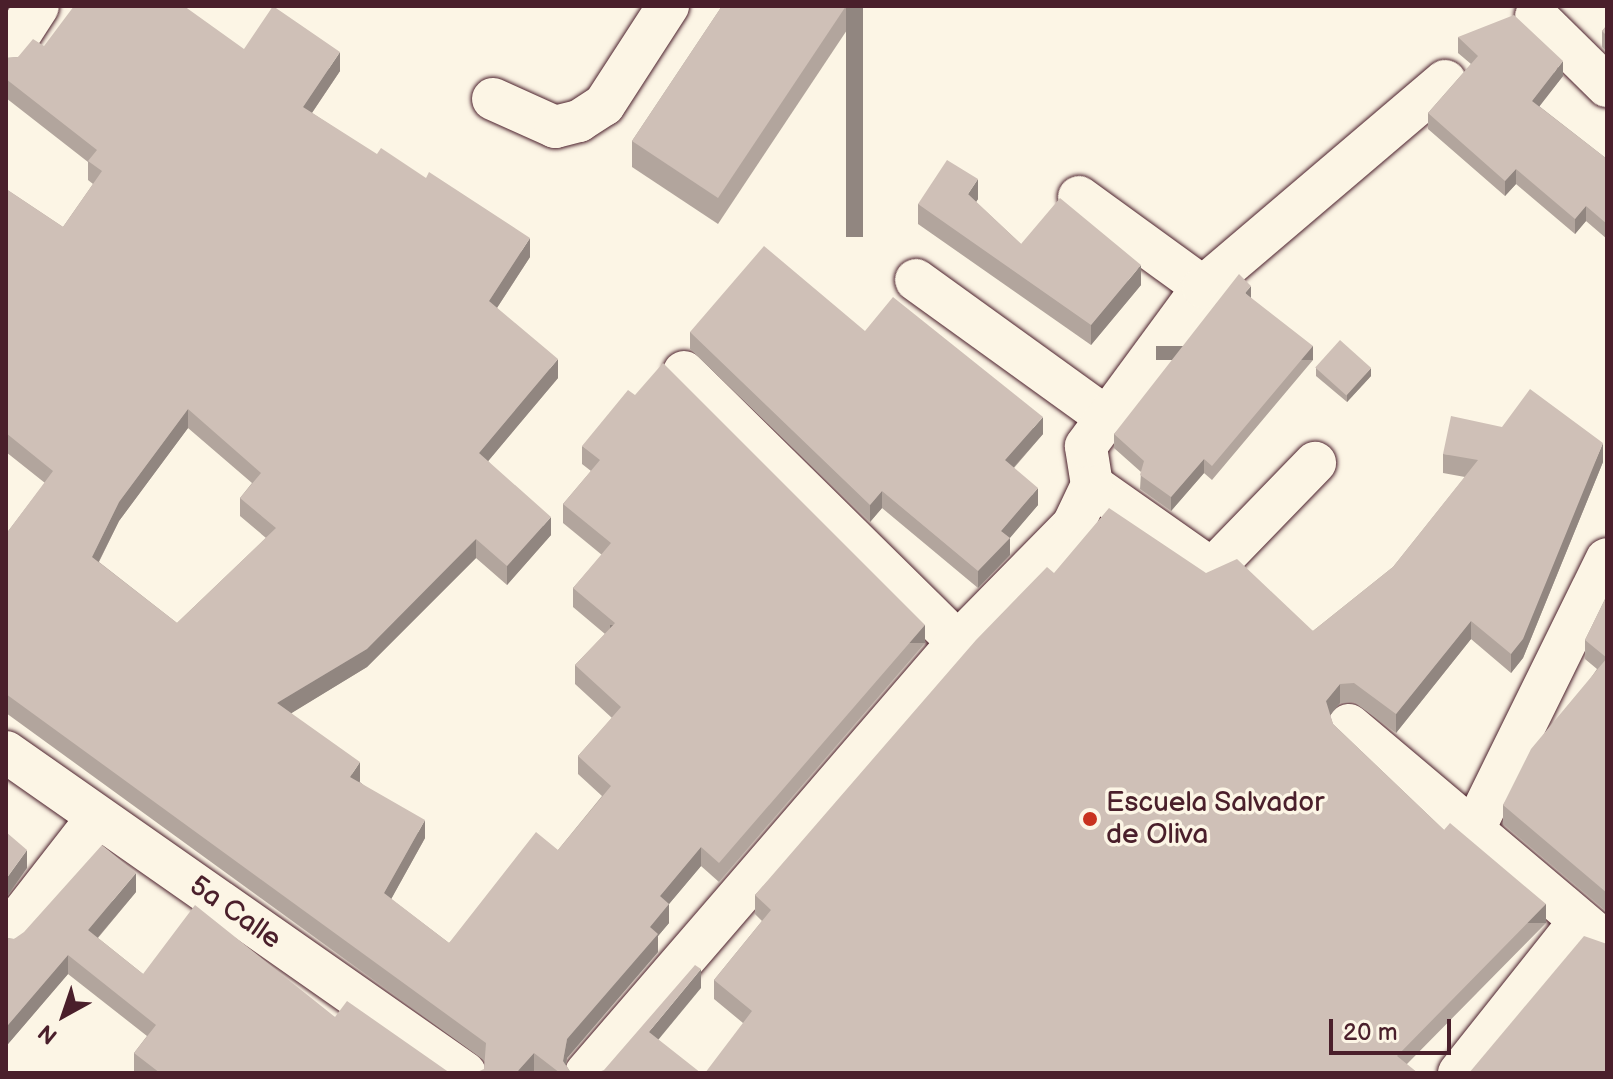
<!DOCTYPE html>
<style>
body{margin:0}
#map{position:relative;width:1613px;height:1079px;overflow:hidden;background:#fcf5e5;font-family:"Balsamiq Sans",sans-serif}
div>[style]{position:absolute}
.roads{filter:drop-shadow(0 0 2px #4a1f2b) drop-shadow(0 0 2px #4a1f2b)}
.minor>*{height:42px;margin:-21px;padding:0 21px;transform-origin:21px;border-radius:21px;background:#fcf5e5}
.major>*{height:44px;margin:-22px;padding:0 22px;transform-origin:22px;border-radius:22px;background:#fcf5e5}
.wall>*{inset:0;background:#b2a59d}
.shaded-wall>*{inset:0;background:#918680;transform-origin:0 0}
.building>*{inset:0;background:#cfc0b7;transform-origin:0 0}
.dots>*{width:22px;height:22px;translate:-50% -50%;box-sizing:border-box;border:4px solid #fcf5e5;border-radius:50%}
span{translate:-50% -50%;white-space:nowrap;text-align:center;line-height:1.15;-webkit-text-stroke:7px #fcf5e5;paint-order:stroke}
.poi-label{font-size:28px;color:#4a1f2b}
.left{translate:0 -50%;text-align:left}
.street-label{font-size:28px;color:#4a1f2b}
.frame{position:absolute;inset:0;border:8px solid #4a1f2b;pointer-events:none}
.north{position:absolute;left:24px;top:975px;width:80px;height:80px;-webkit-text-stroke:6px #fcf5e5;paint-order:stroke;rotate:220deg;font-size:22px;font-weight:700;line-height:32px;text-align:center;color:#4a1f2b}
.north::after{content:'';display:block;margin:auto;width:28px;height:36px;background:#4a1f2b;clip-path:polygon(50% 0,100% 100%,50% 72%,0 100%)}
.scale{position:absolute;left:1329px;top:1019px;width:122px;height:36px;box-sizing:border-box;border:4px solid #4a1f2b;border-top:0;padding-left:10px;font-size:24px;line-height:28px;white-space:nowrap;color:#4a1f2b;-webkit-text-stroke:6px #fcf5e5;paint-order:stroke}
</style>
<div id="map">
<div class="roads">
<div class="minor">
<div style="left:1536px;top:16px;width:100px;rotate:44.6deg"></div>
<div style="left:493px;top:99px;width:68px;rotate:24.3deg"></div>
<div style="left:555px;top:127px;width:25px;rotate:-14deg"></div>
<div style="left:579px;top:121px;width:30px;rotate:-33deg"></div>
<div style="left:604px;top:105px;width:118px;rotate:-57.1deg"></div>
<div style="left:1079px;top:197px;width:153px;rotate:36deg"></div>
<div style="left:916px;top:280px;width:231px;rotate:35.8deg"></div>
<div style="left:684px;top:372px;width:385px;rotate:44.6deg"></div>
<div style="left:1092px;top:485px;width:139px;rotate:35.1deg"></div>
<div style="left:1206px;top:565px;width:11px;rotate:-5deg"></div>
<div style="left:1217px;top:564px;width:141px;rotate:-45.9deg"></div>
<div style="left:1349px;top:725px;width:338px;rotate:40.2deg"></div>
<div style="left:6px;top:752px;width:560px;rotate:34.97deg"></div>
<div style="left:1472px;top:833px;width:305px;rotate:-63.8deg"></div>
<div style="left:6px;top:935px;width:148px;rotate:-52.1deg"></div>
<div style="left:586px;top:1073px;width:569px;rotate:-49.2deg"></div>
<div style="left:958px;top:642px;width:164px;rotate:-45.5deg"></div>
<div style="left:1073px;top:525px;width:44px;rotate:-64.6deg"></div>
<div style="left:1092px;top:485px;width:39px;rotate:-99deg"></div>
<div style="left:1086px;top:446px;width:197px;rotate:-53.7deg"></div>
<div style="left:1203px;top:287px;width:318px;rotate:-40.4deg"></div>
<div style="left:1459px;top:1073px;width:194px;rotate:-51.5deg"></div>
</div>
<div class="major">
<div style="left:6px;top:54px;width:57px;rotate:-57.1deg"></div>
</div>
</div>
<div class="wall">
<div style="clip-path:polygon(722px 6px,863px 6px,718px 224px,632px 167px,632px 141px)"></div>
<div style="clip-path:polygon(1607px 25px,1607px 52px,1602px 47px,1602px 31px)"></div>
<div style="clip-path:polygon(1458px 37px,1563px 76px,1539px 106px,1607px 159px,1607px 239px,1586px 221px,1575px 234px,1516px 184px,1505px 196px,1428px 129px,1428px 113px,1471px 64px,1458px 53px)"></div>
<div style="clip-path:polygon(evenodd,44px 46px,244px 49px,340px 71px,312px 113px,530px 257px,497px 308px,558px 378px,488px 461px,551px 535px,507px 585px,476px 558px,367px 667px,291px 713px,360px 781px,360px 782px,425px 838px,391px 899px,449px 943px,558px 850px,602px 796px,578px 774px,578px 756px,612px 718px,575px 684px,575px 665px,605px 634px,573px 607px,573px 588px,602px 555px,563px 523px,563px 504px,591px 471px,582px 464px,582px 446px,925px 643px,719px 882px,701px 866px,669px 904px,669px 923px,658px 936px,658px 952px,567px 1058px,566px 1065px,571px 1073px,536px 1073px,534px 1071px,484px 1069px,485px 1061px,6px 713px,6px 534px,45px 483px,6px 452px,6px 189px,63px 227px,93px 184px,88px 180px,88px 162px,6px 98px,6px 58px,18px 57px,44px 46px,188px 428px,252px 483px,240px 498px,240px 516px,266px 538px,177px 623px,99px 562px,119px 521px,188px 428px)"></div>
<div style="clip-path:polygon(978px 199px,976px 202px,1021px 244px,1141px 285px,1091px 345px,918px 224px,918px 204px)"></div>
<div style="clip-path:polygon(1251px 298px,1313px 360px,1212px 480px,1204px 473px,1171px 511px,1140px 489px,1141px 472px,1114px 448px,1114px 434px)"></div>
<div style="clip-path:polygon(865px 331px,1043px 434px,1014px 468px,1038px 505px,1009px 538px,1010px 555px,978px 588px,882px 508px,870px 522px,690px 349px,690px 332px)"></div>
<div style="clip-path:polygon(1316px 368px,1371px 376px,1347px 402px,1316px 376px)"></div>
<div style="clip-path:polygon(1443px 454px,1603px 462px,1523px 658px,1511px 673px,1471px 639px,1396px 733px,1354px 702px,1340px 703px,1330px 715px,1333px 724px,1444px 830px,1546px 923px,1407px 1064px,743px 1023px,714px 999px,714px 980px,762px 921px,755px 914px,755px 895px,1054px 573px,1206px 573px,1313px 631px,1393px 567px,1465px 477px,1443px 473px)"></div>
<div style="clip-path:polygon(1607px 595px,1607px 912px,1503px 824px,1503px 805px,1597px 669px,1585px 659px,1585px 640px)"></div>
<div style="clip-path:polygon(136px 892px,98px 938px,143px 974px,335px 1017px,450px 1073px,135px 1073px,134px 1072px,134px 1053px,147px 1036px,68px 974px,8px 1044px,6px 1042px,6px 938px,14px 939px)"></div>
</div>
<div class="shaded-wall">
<div style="left:846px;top:6px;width:17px;height:231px"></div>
<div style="clip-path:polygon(340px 52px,340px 71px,303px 126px,303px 107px)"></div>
<div style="clip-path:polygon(1563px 61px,1563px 76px,1532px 116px,1532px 101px)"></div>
<div style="clip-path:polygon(1516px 169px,1516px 184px,1505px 196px,1505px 181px)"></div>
<div style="clip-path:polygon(978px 179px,978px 199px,968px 214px,968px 194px)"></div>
<div style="clip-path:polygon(1586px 206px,1586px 221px,1575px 234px,1575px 219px)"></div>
<div style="clip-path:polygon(530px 238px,530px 257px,489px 320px,489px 301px)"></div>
<div style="clip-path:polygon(1141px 265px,1141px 285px,1091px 345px,1091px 325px)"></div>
<div style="clip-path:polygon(1251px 286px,1251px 300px,1245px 293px)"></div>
<div style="left:1313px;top:346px;width:14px;height:157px;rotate:90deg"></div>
<div style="clip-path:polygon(558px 359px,558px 378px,479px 472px,479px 453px)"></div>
<div style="clip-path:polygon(1371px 368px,1371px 376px,1347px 402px,1347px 394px)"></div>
<div style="clip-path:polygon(188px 409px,188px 428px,119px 521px,92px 575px,92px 557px,119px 502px)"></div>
<div style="clip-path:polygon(1043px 417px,1043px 434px,1005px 477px,1005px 460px)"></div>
<div style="clip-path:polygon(1603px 443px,1603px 462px,1523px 658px,1511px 673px,1511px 654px)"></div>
<div style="clip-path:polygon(1204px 459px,1204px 473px,1171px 511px,1171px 497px)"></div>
<div style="clip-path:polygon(1038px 488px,1038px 505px,1004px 545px,1010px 538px,1010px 555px,978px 588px,978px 571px,1001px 531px)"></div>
<div style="clip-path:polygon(882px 491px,882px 508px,870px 522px,870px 505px)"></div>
<div style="clip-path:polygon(551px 517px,551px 535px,507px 585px,507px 566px)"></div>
<div style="clip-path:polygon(476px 539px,476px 558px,367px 667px,277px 722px,277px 703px)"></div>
<div style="clip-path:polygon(1471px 621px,1471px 639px,1396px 733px,1396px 714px)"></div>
<div style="left:925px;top:625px;width:18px;height:315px;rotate:90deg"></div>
<div style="clip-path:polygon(1340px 684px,1340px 703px,1326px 720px,1326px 701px)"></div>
<div style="clip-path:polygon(360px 762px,360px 781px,350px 795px,350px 777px)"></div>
<div style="clip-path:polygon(425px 820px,425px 838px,384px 912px,384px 893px)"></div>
<div style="clip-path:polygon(701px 847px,701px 866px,669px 904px,669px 923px,658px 936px,658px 952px,567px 1058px,565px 1073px,563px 1061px,567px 1039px,650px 927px,660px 896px)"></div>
<div style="clip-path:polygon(27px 850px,27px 868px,6px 898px,6px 879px)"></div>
<div style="clip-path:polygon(136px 873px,136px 892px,88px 949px,88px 930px)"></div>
<div style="left:1546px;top:904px;width:19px;height:213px;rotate:90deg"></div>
<div style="clip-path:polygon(68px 955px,68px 974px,8px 1044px,8px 1025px)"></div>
<div style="clip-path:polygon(701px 969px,701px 988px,649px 1051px,649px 1032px)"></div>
<div style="clip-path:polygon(534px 1053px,534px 1071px,533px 1073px,516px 1073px)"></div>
</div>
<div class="building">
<div style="clip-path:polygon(evenodd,74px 6px,184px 6px,244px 49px,273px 6px,340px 52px,303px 107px,377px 154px,381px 148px,426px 178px,429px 172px,530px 238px,489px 301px,558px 359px,479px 453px,551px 517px,507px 566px,476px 539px,367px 649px,277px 703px,360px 762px,350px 777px,425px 820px,384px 893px,449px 943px,536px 832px,558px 850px,611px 786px,578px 756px,621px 707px,575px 665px,615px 623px,573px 588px,611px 543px,563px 504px,600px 460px,582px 446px,628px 390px,635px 395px,663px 363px,925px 625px,719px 863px,701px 847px,660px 896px,669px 904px,650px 927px,658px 934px,567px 1039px,563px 1061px,571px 1073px,560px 1073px,534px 1053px,516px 1073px,475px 1073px,484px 1069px,486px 1043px,6px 694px,6px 534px,53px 471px,6px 433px,6px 189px,63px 227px,102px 171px,88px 161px,97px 150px,6px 79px,6px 58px,18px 57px,33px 39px,44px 46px,74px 6px,188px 409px,261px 473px,240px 498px,276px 528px,177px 623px,92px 557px,119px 502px,188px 409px)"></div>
<div style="clip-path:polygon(722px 6px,846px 6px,718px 198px,632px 141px)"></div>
<div style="clip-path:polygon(1514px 15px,1563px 61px,1532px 101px,1607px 159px,1607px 224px,1586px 206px,1575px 219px,1516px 169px,1505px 181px,1428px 113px,1478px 56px,1458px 37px)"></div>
<div style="clip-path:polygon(1607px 25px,1607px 36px,1602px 31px)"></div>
<div style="clip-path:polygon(947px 160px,978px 179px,968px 194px,1021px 244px,1060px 198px,1141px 265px,1091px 325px,918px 204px)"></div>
<div style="clip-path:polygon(764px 246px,865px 331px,893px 297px,1043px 417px,1005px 460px,1038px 488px,1001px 531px,1010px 538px,978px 571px,882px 491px,870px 505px,690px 332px)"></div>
<div style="clip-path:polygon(1239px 274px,1251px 286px,1245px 293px,1313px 346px,1212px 466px,1204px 459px,1171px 497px,1140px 475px,1144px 461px,1114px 434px)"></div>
<div style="left:1340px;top:340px;width:42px;height:37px;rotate:42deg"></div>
<div style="clip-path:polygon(1530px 389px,1603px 443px,1523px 639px,1511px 654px,1471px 621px,1396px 714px,1354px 683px,1340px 684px,1326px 701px,1333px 724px,1444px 830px,1450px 823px,1546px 904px,1397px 1056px,1418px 1073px,705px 1073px,752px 1011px,714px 980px,771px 910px,755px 895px,976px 640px,1047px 567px,1054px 573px,1109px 508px,1206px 573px,1237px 559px,1313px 631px,1393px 567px,1478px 460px,1443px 454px,1451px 416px,1502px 427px)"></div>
<div style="clip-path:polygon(1607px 595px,1607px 893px,1503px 805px,1531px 749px,1607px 658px,1585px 640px)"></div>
<div style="clip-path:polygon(6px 832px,27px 850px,6px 879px)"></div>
<div style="clip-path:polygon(102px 845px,136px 873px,88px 930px,143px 974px,195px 905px,335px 1017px,347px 1001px,450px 1073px,160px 1073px,134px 1053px,156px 1025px,68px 955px,8px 1025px,6px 1024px,6px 938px,14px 939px,24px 932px)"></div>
<div style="clip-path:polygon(1584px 936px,1607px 944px,1607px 1073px,1469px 1073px)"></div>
<div style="clip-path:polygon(695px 965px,701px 969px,649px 1032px,701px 1073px,596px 1073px,604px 1070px)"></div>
</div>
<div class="dots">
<div style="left:1090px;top:819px;background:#c8321e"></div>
</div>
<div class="poi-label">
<span class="left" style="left:1106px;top:819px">Escuela Salvador<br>de Oliva</span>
</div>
<div class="street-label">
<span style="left:235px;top:913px;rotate:35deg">5a Calle</span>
</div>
<div class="frame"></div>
<div class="north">N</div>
<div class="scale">20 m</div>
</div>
